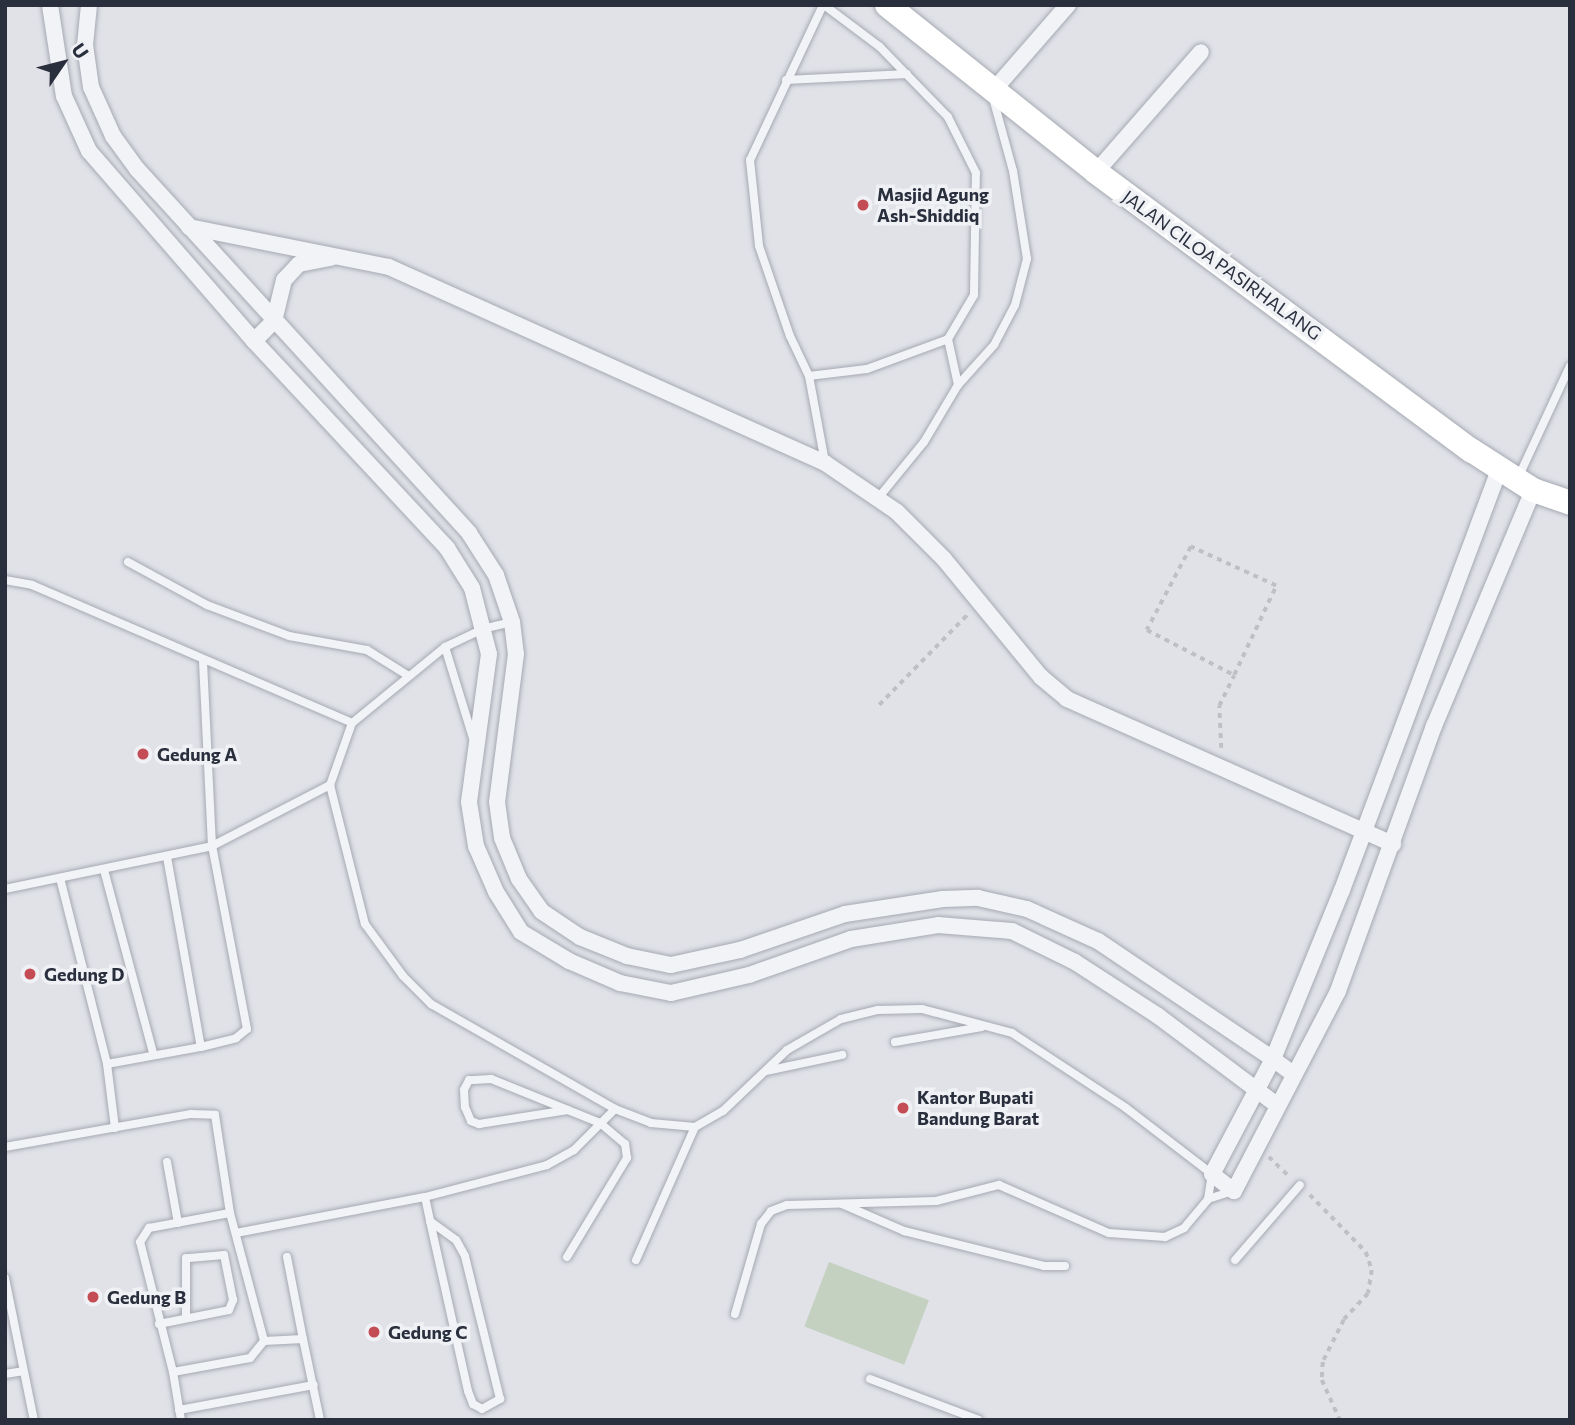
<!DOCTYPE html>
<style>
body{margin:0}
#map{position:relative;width:1575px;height:1425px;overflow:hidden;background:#e0e2e8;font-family:Commissioner,sans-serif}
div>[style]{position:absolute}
.green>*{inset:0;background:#c4d1c1;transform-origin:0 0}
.path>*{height:3.5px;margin-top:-1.75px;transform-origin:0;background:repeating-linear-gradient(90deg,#bec0c6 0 5px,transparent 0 10px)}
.roads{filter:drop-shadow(0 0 2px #a6a9b2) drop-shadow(0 0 2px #a6a9b2)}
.lane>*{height:8px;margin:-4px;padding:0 4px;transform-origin:4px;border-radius:4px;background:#f2f3f6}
.street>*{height:16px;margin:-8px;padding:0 8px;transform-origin:8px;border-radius:8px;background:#f2f3f6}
.primary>*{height:24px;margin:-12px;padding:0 12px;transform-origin:12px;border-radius:12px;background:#fff}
.dots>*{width:19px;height:19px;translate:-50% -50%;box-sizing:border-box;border:4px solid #eff1f5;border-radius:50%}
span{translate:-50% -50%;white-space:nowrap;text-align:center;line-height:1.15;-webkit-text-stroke:7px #eff1f5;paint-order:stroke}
.poi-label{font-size:18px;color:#2a2f3e;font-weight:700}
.left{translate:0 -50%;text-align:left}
.street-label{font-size:18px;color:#2a2f3e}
.frame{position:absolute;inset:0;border:7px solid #2a2f3e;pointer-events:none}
.north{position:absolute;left:28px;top:28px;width:70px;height:70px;-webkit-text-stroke:5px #eff1f5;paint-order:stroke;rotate:55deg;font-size:19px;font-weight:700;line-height:28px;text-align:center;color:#2a2f3e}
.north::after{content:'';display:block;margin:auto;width:24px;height:32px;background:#2a2f3e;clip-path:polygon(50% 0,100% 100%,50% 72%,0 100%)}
</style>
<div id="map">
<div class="green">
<div style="left:829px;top:1262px;width:107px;height:69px;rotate:21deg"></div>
</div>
<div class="path">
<div style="left:879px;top:705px;width:127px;rotate:-45.6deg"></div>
<div style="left:1221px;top:748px;width:42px;rotate:-92.7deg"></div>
<div style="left:1219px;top:706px;width:34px;rotate:-64deg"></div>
<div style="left:1234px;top:675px;width:98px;rotate:-64.7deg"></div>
<div style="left:1276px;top:586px;width:94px;rotate:-155.4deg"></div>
<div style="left:1191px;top:547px;width:94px;rotate:117.9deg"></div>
<div style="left:1147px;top:630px;width:98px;rotate:27.3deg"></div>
<div style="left:1269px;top:1157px;width:28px;rotate:44deg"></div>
<div style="left:1310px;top:1195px;width:80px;rotate:45.5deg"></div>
<div style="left:1366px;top:1252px;width:19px;rotate:72deg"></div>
<div style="left:1372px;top:1270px;width:24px;rotate:99deg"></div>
<div style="left:1368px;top:1294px;width:35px;rotate:133deg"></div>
<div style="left:1344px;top:1320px;width:47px;rotate:116.6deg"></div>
<div style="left:1323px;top:1362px;width:18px;rotate:93deg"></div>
<div style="left:1322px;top:1380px;width:44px;rotate:65.8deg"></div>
</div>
<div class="roads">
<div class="lane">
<div style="left:823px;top:5px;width:171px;rotate:115.2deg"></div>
<div style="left:750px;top:160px;width:86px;rotate:84deg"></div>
<div style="left:759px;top:246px;width:95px;rotate:71deg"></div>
<div style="left:790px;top:336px;width:44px;rotate:64.6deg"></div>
<div style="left:809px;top:376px;width:58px;rotate:-6.9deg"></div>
<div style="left:867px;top:369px;width:86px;rotate:-20.3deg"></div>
<div style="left:948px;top:339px;width:51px;rotate:-59.4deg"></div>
<div style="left:974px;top:295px;width:122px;rotate:-89.1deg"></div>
<div style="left:976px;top:173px;width:63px;rotate:-116.6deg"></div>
<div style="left:948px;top:117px;width:98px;rotate:-134.2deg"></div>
<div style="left:880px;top:47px;width:70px;rotate:-143.1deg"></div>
<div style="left:786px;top:80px;width:121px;rotate:-2.8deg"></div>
<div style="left:948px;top:339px;width:47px;rotate:77.7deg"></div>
<div style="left:809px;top:376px;width:87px;rotate:79.5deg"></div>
<div style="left:1518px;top:478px;width:123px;rotate:-65.1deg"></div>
<div style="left:879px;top:497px;width:71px;rotate:-50.7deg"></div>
<div style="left:924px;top:442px;width:66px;rotate:-59.2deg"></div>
<div style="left:958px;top:385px;width:54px;rotate:-48deg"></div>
<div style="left:994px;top:345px;width:45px;rotate:-62.3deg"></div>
<div style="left:1015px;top:305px;width:48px;rotate:-75.4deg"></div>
<div style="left:1027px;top:259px;width:89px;rotate:-99deg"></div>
<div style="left:1013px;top:171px;width:76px;rotate:-105.3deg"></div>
<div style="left:128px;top:562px;width:90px;rotate:28.6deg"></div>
<div style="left:207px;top:605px;width:88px;rotate:20.7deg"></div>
<div style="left:289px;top:636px;width:79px;rotate:10.2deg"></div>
<div style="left:367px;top:650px;width:47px;rotate:32deg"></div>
<div style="left:5px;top:580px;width:27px;rotate:10deg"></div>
<div style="left:32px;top:585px;width:348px;rotate:23.3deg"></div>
<div style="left:512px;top:622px;width:28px;rotate:167deg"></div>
<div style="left:485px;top:628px;width:44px;rotate:154.6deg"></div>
<div style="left:445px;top:647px;width:120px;rotate:140.7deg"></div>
<div style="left:352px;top:723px;width:66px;rotate:109.5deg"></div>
<div style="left:330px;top:785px;width:143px;rotate:75.9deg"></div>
<div style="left:365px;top:924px;width:64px;rotate:53.8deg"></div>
<div style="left:403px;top:976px;width:40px;rotate:45deg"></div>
<div style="left:431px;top:1004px;width:212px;rotate:29.7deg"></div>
<div style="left:615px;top:1109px;width:39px;rotate:21deg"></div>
<div style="left:651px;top:1123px;width:44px;rotate:5.2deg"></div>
<div style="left:695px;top:1127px;width:32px;rotate:-30deg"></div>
<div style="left:723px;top:1111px;width:88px;rotate:-43.6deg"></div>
<div style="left:787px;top:1050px;width:62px;rotate:-29.9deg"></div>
<div style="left:841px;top:1019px;width:38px;rotate:-14deg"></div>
<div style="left:878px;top:1010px;width:44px;rotate:-1.3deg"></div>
<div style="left:922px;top:1009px;width:93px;rotate:14.9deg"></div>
<div style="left:1012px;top:1033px;width:136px;rotate:33.3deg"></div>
<div style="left:1126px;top:1108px;width:108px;rotate:37.5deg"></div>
<div style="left:1212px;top:1174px;width:25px;rotate:99deg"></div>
<div style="left:445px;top:647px;width:95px;rotate:72.9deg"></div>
<div style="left:167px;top:857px;width:193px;rotate:79.9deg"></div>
<div style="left:104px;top:870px;width:189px;rotate:75deg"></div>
<div style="left:60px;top:878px;width:192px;rotate:75.8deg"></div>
<div style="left:5px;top:889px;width:211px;rotate:-11.7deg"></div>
<div style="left:212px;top:846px;width:133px;rotate:-27.3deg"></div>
<div style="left:895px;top:1042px;width:88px;rotate:-9.8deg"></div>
<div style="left:766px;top:1071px;width:78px;rotate:-11.9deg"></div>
<div style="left:115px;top:1128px;width:64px;rotate:-97.1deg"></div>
<div style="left:107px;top:1064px;width:96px;rotate:-10.3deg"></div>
<div style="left:201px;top:1047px;width:36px;rotate:-14deg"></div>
<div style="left:236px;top:1038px;width:14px;rotate:-39deg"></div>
<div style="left:247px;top:1029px;width:186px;rotate:-100.8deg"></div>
<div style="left:212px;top:846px;width:184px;rotate:-92.8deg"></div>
<div style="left:5px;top:1147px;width:189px;rotate:-10.1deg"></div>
<div style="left:191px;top:1114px;width:24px;rotate:2deg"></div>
<div style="left:215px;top:1115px;width:99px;rotate:81.3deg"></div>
<div style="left:230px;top:1213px;width:132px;rotate:75.1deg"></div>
<div style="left:264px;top:1341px;width:22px;rotate:129deg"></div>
<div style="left:250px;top:1358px;width:78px;rotate:169.7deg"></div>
<div style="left:173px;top:1372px;width:49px;rotate:80.5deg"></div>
<div style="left:167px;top:1162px;width:62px;rotate:79.8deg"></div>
<div style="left:425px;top:1197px;width:25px;rotate:78deg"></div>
<div style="left:430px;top:1221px;width:174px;rotate:77.4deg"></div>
<div style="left:468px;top:1391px;width:14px;rotate:69deg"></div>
<div style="left:473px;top:1404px;width:10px;rotate:29deg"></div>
<div style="left:482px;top:1409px;width:21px;rotate:-29deg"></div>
<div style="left:500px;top:1399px;width:147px;rotate:-103.8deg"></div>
<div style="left:465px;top:1256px;width:18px;rotate:-119deg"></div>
<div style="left:456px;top:1240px;width:32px;rotate:-144deg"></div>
<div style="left:842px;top:1204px;width:68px;rotate:23.5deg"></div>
<div style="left:904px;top:1231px;width:144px;rotate:14deg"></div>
<div style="left:1044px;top:1266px;width:21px"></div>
<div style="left:236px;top:1233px;width:192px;rotate:-10.8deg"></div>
<div style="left:425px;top:1197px;width:126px;rotate:-14.7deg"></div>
<div style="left:547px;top:1165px;width:31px;rotate:-29deg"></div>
<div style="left:574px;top:1150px;width:58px;rotate:-45deg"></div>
<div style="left:287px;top:1257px;width:84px;rotate:79deg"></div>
<div style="left:567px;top:1257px;width:116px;rotate:-58.8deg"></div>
<div style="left:627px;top:1158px;width:14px;rotate:-98deg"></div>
<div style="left:625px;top:1144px;width:33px;rotate:-140deg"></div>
<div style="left:600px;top:1123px;width:118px;rotate:-158deg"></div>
<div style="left:491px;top:1079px;width:22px;rotate:177deg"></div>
<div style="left:469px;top:1080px;width:11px;rotate:117deg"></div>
<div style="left:464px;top:1090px;width:17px;rotate:87deg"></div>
<div style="left:465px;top:1107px;width:15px;rotate:67deg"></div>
<div style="left:471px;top:1121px;width:9px;rotate:21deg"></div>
<div style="left:479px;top:1124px;width:90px;rotate:-8.9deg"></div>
<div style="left:636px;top:1260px;width:145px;rotate:-66.1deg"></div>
<div style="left:1235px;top:1260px;width:99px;rotate:-49.1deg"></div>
<div style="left:5px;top:1278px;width:145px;rotate:78.5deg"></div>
<div style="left:735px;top:1314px;width:94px;rotate:-73.9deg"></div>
<div style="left:761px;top:1224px;width:16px;rotate:-52deg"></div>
<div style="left:771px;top:1211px;width:17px;rotate:-21deg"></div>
<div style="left:787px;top:1205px;width:149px;rotate:-1.5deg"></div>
<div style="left:936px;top:1201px;width:65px;rotate:-14.3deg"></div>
<div style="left:999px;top:1185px;width:120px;rotate:23.6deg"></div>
<div style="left:1109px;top:1233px;width:56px;rotate:4.1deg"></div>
<div style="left:1165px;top:1237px;width:21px;rotate:-25deg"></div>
<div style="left:1184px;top:1228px;width:38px;rotate:-50deg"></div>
<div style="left:1208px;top:1199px;width:26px;rotate:-18deg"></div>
<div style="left:159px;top:1324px;width:71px;rotate:-11.3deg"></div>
<div style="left:229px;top:1310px;width:11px;rotate:-68deg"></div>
<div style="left:233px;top:1300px;width:46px;rotate:-101.3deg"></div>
<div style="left:224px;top:1255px;width:38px;rotate:175deg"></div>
<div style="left:186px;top:1258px;width:60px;rotate:90deg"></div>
<div style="left:264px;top:1341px;width:39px;rotate:-3deg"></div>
<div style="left:303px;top:1339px;width:83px;rotate:78.1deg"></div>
<div style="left:173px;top:1372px;width:134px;rotate:-104.2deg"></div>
<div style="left:140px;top:1242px;width:17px;rotate:-57deg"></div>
<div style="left:149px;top:1228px;width:82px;rotate:-10.5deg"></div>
<div style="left:5px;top:1374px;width:18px;rotate:-9deg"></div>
<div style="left:870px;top:1379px;width:116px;rotate:20.6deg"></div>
<div style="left:179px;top:1410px;width:137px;rotate:-10.5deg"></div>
</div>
<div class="street">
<div style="left:50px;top:5px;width:92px;rotate:81.3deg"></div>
<div style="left:64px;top:96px;width:60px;rotate:65.6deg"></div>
<div style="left:89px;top:151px;width:252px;rotate:49deg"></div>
<div style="left:254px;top:341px;width:283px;rotate:47deg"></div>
<div style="left:447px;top:548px;width:47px;rotate:58deg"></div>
<div style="left:472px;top:588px;width:68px;rotate:75.6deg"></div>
<div style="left:489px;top:654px;width:149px;rotate:97.7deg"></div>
<div style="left:469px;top:802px;width:45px;rotate:81deg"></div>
<div style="left:476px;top:846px;width:50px;rotate:66.5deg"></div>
<div style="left:496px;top:892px;width:47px;rotate:58deg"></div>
<div style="left:521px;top:932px;width:56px;rotate:31.1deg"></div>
<div style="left:569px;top:961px;width:56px;rotate:23.3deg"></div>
<div style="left:620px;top:983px;width:52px;rotate:11.1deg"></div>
<div style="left:671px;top:993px;width:80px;rotate:-13deg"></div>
<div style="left:749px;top:975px;width:108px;rotate:-19.4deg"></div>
<div style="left:851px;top:939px;width:88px;rotate:-9.1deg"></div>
<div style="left:938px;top:925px;width:74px;rotate:4.6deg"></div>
<div style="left:1012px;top:931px;width:70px;rotate:26.2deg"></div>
<div style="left:1075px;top:962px;width:99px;rotate:33deg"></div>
<div style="left:1158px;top:1016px;width:149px;rotate:36.8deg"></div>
<div style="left:89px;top:5px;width:40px;rotate:95.7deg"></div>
<div style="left:85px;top:45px;width:42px;rotate:81.9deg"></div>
<div style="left:91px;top:87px;width:54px;rotate:65.8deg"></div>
<div style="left:113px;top:136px;width:41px;rotate:54deg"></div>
<div style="left:137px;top:169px;width:493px;rotate:47.6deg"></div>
<div style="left:469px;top:533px;width:50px;rotate:57.3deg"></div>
<div style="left:496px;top:575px;width:50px;rotate:71.2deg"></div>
<div style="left:512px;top:622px;width:32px;rotate:83deg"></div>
<div style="left:516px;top:654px;width:149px;rotate:97.3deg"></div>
<div style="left:497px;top:802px;width:36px;rotate:82deg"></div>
<div style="left:502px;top:838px;width:44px;rotate:67.5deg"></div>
<div style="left:519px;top:879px;width:39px;rotate:55deg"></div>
<div style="left:541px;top:911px;width:47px;rotate:33.7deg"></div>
<div style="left:580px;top:937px;width:51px;rotate:22deg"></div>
<div style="left:627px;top:956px;width:45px;rotate:11.6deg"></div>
<div style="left:671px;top:965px;width:71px;rotate:-12.3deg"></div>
<div style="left:740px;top:950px;width:111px;rotate:-18.9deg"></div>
<div style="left:845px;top:914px;width:99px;rotate:-8.7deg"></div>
<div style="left:943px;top:899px;width:35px;rotate:-2deg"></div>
<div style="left:978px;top:898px;width:50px;rotate:12.7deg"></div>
<div style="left:1027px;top:909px;width:78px;rotate:24.3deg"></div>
<div style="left:1098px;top:941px;width:211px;rotate:34deg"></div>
<div style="left:1273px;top:1059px;width:183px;rotate:-67.8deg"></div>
<div style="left:1342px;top:890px;width:448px;rotate:-69.5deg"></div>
<div style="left:992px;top:92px;width:116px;rotate:-48.9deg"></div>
<div style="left:1096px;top:172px;width:159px;rotate:-48.8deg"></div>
<div style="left:189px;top:227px;width:204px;rotate:11.3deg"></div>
<div style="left:389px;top:267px;width:478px;rotate:24.2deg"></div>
<div style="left:825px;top:463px;width:87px;rotate:34.2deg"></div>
<div style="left:897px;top:512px;width:66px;rotate:45deg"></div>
<div style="left:944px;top:559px;width:153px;rotate:50.6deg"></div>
<div style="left:1041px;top:677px;width:34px;rotate:40deg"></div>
<div style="left:1067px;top:699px;width:357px;rotate:24deg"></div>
<div style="left:254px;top:341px;width:28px;rotate:-45deg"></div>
<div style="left:274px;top:321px;width:42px;rotate:-76.3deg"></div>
<div style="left:284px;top:280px;width:22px;rotate:-47deg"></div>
<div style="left:299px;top:264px;width:33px;rotate:-11deg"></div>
<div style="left:1292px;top:1073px;width:24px;rotate:-144deg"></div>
<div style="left:1273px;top:1059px;width:130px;rotate:117.9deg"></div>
<div style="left:1212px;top:1174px;width:28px;rotate:38deg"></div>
<div style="left:1234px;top:1191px;width:225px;rotate:-62.5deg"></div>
<div style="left:1338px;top:991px;width:282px;rotate:-70.1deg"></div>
<div style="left:1434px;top:726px;width:256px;rotate:-67.2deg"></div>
</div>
<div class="primary">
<div style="left:887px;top:5px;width:268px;rotate:38.6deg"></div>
<div style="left:1096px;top:172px;width:467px;rotate:36.6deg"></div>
<div style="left:1471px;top:450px;width:74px;rotate:32.8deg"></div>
<div style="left:1533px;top:490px;width:39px;rotate:19deg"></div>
</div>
</div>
<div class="dots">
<div style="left:863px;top:205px;background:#c44d55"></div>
<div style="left:143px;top:754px;background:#c44d55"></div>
<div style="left:30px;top:974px;background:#c44d55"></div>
<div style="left:903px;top:1108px;background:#c44d55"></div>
<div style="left:93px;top:1297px;background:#c44d55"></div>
<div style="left:374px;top:1332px;background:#c44d55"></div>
</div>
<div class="poi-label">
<span class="left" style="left:877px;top:205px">Masjid Agung<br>Ash-Shiddiq</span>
<span class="left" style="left:157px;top:754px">Gedung A</span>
<span class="left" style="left:44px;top:974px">Gedung D</span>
<span class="left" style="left:917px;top:1108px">Kantor Bupati<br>Bandung Barat</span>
<span class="left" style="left:107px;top:1297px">Gedung B</span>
<span class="left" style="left:388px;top:1332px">Gedung C</span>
</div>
<div class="street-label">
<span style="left:1222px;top:265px;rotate:36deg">JALAN CILOA PASIRHALANG</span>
</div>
<div class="frame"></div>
<div class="north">U</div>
</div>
